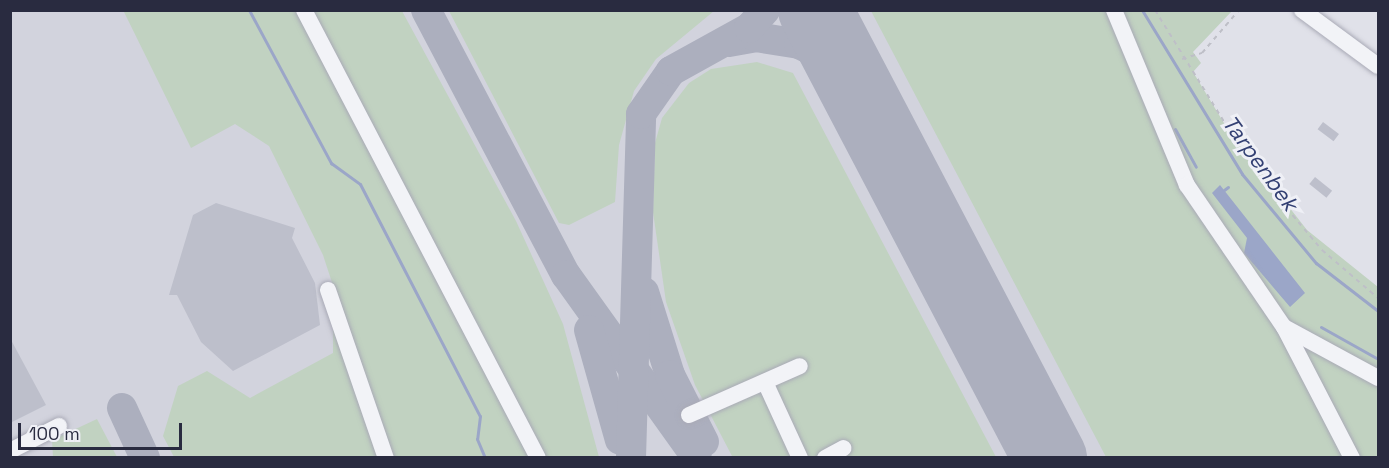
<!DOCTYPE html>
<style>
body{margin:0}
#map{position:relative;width:1389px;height:468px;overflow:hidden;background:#e0e1e9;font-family:"Space Grotesk",sans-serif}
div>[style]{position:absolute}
.built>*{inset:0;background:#d2d3dd}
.green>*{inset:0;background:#c1d2c1}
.water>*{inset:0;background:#9ba6c8}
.stream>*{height:3px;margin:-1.5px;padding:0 1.5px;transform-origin:1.5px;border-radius:1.5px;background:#9ba6c8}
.taxiway>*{height:30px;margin:-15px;padding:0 15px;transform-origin:15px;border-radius:15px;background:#acafbe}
.runway>*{height:74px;margin:-37px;padding:0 37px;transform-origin:37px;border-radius:37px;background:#acafbe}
.building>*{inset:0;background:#bdbfcb;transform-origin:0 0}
.path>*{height:2px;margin-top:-1px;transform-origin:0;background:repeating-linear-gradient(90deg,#bebfc7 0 4.5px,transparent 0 9px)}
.roads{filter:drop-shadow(0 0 2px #a9aab6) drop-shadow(0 0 2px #a9aab6)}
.minor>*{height:16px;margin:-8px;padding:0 8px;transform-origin:8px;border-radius:8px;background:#f2f3f7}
span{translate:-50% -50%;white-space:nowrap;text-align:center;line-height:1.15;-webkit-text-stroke:6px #eff0f6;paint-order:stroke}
.water-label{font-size:22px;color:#334073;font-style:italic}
.frame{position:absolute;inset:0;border:12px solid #292b40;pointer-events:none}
.scale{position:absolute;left:18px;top:423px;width:164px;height:27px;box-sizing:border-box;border:3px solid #292b40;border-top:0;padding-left:8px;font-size:18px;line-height:21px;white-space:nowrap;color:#292b40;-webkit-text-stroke:4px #eff0f6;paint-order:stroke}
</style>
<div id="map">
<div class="built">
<div style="clip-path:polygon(10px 11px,1120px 11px,1378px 457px,11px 457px)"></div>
</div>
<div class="green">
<div style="clip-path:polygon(402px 11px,516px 221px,563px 324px,599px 457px,389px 457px,323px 255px,269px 146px,235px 124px,191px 148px,124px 12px)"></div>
<div style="clip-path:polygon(449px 11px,714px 11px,656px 59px,634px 91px,619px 145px,615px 202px,569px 225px,559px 223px)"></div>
<div style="clip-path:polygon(871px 11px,1232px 11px,1193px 52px,1201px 63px,1193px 72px,1227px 128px,1307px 230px,1378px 287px,1378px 457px,1106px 457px)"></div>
<div style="clip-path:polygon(757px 62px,793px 73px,996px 457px,733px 458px,695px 385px,666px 302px,653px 212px,655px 143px,662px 118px,689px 83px,711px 69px)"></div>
<div style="clip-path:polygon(333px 315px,383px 457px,174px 457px,163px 436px,178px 386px,207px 371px,250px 398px,333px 353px)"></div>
<div style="clip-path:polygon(97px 419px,117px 457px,53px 457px,52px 440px)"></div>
</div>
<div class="water">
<div style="clip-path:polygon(1220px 185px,1305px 293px,1290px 307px,1244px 253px,1247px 238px,1212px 193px)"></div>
</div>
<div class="stream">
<div style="left:249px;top:10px;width:174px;rotate:61.8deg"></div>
<div style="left:331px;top:163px;width:36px;rotate:36deg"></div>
<div style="left:360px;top:184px;width:261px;rotate:62.7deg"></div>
<div style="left:480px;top:416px;width:23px;rotate:97deg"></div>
<div style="left:477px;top:439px;width:21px;rotate:67deg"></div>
<div style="left:1142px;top:10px;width:192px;rotate:58.6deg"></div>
<div style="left:1242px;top:174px;width:116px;rotate:50.3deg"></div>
<div style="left:1316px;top:263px;width:78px;rotate:37.7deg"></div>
<div style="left:1175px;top:129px;width:43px;rotate:61.1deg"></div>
<div style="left:1224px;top:190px;width:5px;rotate:-37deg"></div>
<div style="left:1321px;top:327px;width:65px;rotate:29.3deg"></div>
</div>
<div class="taxiway">
<div style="left:426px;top:10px;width:300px;rotate:62.2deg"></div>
<div style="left:566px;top:275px;width:225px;rotate:54.4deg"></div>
<div style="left:729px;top:42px;width:27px;rotate:-10deg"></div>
<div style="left:756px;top:37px;width:44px;rotate:9.2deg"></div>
<div style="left:799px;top:44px;width:32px;rotate:26deg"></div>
<div style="left:828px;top:58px;width:34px;rotate:45deg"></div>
<div style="left:644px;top:292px;width:87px;rotate:72.6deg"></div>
<div style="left:670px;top:375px;width:75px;rotate:63.1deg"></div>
<div style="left:589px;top:330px;width:114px;rotate:74.3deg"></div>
<div style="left:122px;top:408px;width:55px;rotate:65.3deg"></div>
<div style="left:631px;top:458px;width:344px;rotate:-88.3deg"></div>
<div style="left:641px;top:114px;width:52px;rotate:-55.1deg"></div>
<div style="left:671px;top:71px;width:89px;rotate:-28.9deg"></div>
<div style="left:749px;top:28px;width:24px;rotate:-48deg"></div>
</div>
<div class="runway">
<div style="left:815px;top:10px;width:506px;rotate:62.32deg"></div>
</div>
<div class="building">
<div style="left:1323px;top:122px;width:20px;height:9px;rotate:37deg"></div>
<div style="left:1315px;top:177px;width:22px;height:9px;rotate:39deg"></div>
<div style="clip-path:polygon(216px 203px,295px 228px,292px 238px,315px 283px,320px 325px,233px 371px,201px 342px,177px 295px,169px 295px,193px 215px)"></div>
<div style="clip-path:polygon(10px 338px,46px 405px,10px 423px)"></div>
</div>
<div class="path">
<div style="left:1155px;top:10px;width:185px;rotate:58.3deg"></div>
<div style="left:1252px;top:167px;width:109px;rotate:49.9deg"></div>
<div style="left:1322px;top:250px;width:74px;rotate:40.6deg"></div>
<div style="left:1182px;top:59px;width:21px;rotate:-17deg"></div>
<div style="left:1202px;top:53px;width:57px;rotate:-49.3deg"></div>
</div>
<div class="roads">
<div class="minor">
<div style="left:304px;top:10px;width:505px;rotate:62.42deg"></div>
<div style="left:1114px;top:10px;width:190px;rotate:67.4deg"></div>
<div style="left:1187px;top:185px;width:172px;rotate:55.7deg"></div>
<div style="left:1284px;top:327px;width:148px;rotate:62.6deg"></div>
<div style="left:1302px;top:10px;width:94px;rotate:36.4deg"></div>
<div style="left:328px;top:290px;width:178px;rotate:71deg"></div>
<div style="left:1284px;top:327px;width:107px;rotate:28.5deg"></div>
<div style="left:765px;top:382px;width:84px;rotate:65.3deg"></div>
<div style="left:689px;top:415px;width:121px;rotate:-23.8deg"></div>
<div style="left:10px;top:451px;width:55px;rotate:-27deg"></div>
<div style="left:825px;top:458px;width:21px;rotate:-28deg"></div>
</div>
</div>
<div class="water-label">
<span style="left:1260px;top:163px;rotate:54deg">Tarpenbek</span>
</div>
<div class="frame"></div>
<div class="scale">100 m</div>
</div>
